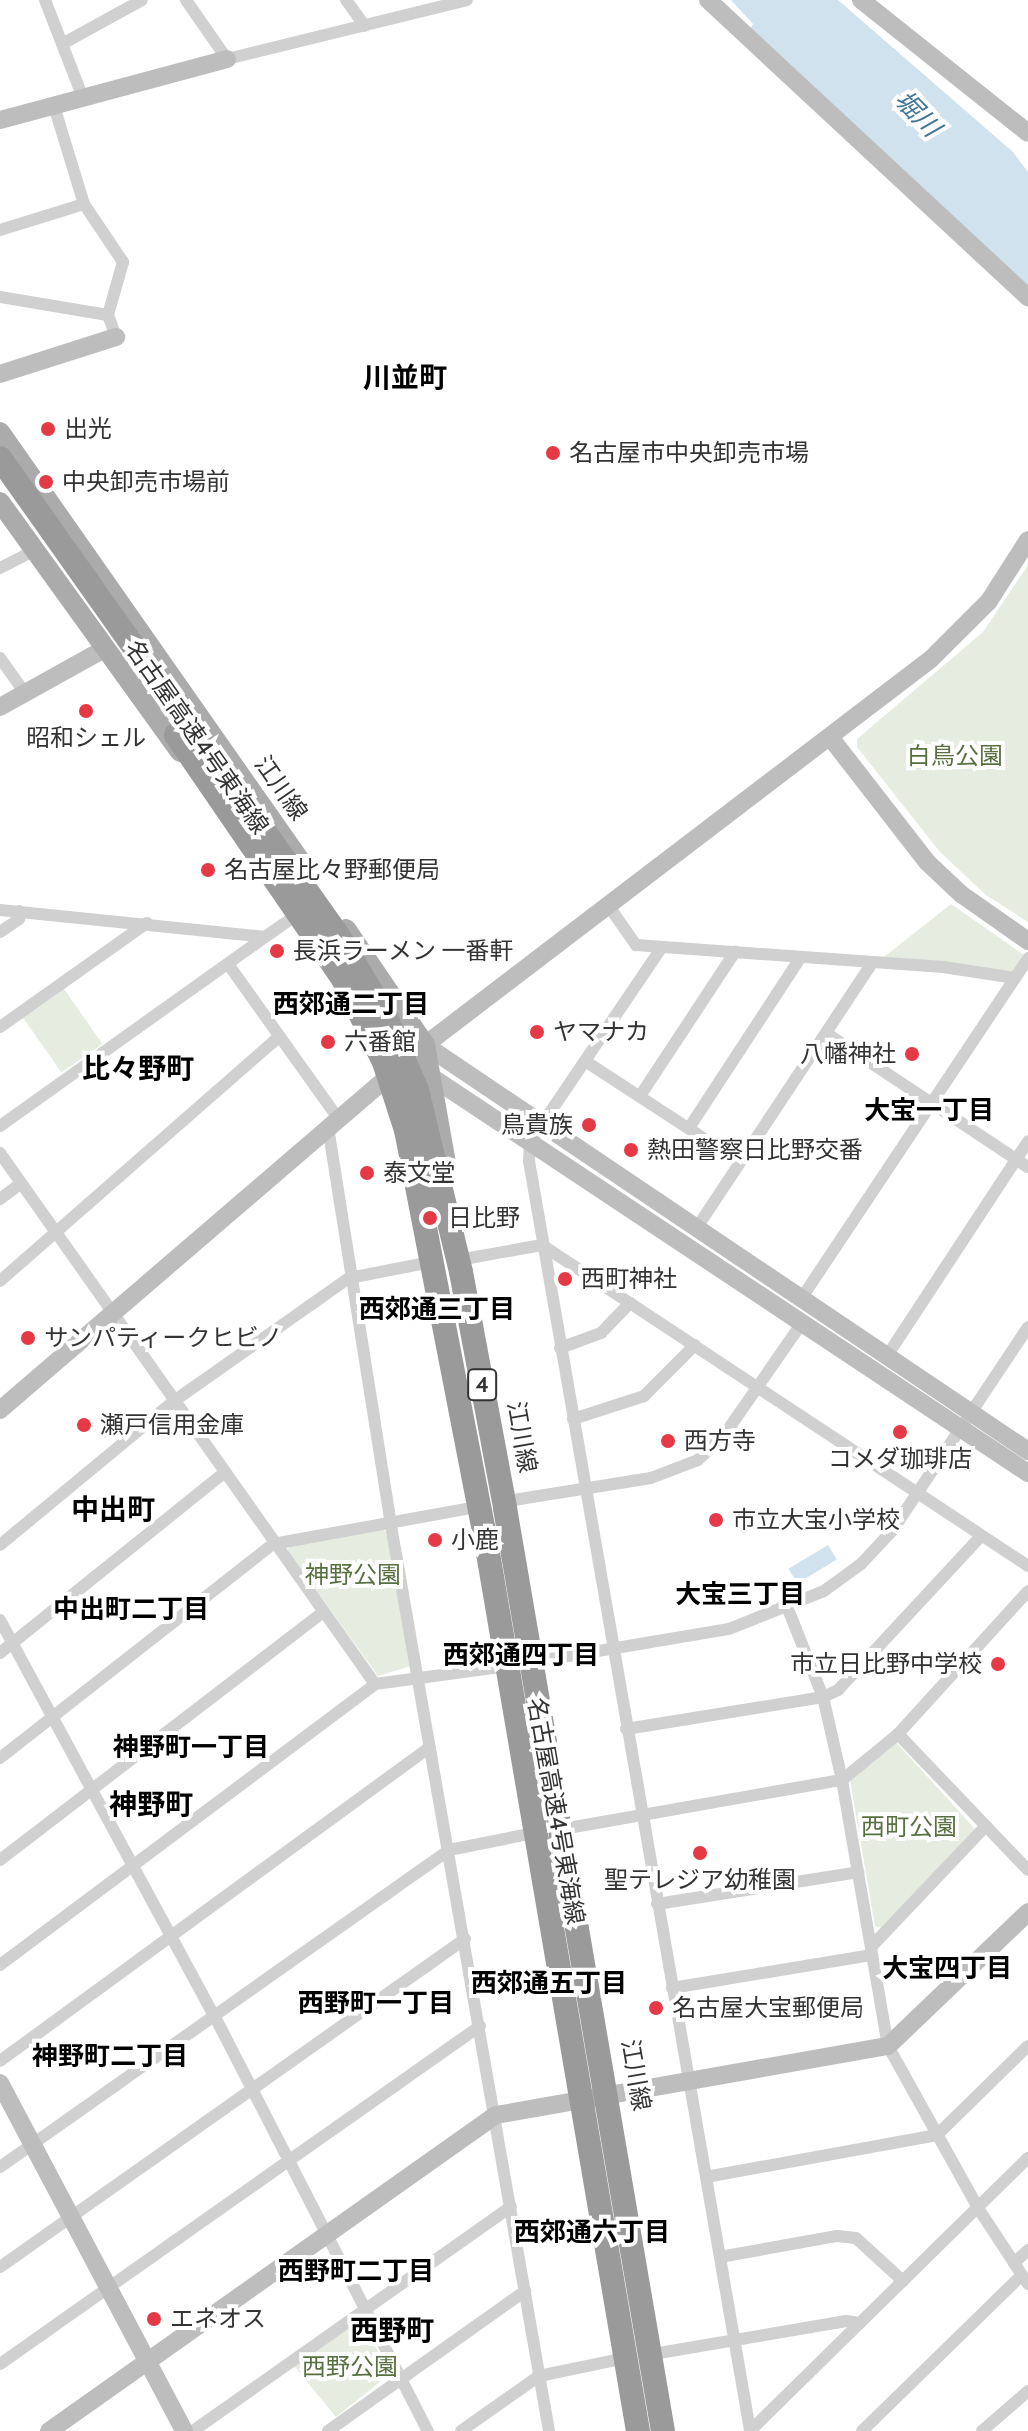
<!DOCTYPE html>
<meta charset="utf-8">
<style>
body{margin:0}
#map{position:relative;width:1028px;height:2431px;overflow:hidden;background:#fff;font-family:Cabin,"Noto Sans JP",sans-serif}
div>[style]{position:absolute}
.green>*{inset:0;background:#e6ecdf;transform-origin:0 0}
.water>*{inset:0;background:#cfe2ee;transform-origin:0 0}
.street>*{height:12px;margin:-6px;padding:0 6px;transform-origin:6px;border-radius:6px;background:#d0d0d0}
.secondary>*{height:18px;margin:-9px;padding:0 9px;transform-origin:9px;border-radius:9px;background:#bdbdbd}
.primary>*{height:20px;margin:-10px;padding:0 10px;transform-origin:10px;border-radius:10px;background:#ababab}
.highway-bridge>*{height:24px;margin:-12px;padding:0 12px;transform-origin:12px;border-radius:12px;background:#9a9a9a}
.dots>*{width:22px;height:22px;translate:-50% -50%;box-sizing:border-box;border:4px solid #fff;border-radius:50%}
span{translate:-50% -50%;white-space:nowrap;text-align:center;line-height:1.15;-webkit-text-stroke:8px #fff;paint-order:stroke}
.shield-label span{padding:2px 6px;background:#fff;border:2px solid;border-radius:6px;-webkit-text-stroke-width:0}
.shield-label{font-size:22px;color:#333;font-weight:700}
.poi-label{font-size:24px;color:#333}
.left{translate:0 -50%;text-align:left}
.right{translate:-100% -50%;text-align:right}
.street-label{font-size:24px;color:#333}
.park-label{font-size:24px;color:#56703f}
.water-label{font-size:26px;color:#3f7597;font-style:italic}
.neighbourhood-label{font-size:26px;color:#000;font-weight:700}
.quarter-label{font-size:28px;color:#000;font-weight:700}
</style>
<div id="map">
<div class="green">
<div style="clip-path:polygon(1028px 565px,1028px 922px,986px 895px,940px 852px,857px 747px,857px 739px,983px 632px)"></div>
<div style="clip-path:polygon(951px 904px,1024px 955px,1012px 973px,884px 957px)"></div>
<div style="left:64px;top:989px;width:67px;height:50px;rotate:55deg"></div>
<div style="clip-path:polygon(381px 1528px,386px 1532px,411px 1666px,378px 1676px,288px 1551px,289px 1545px)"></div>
<div style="clip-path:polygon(896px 1742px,975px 1829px,882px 1928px,875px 1926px,850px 1780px)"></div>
<div style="clip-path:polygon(359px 2320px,391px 2373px,336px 2417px,294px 2366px)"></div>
</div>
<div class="water">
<div style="clip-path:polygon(731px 0,838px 0,1013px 152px,1028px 172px,1028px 289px,749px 31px,753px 24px)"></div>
<div style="left:828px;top:1545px;width:17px;height:46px;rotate:59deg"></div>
</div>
<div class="street">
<div style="left:45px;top:0;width:105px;rotate:68.8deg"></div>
<div style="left:186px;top:0;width:72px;rotate:55.2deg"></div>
<div style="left:227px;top:59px;width:247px;rotate:-13.8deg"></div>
<div style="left:346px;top:0;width:32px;rotate:54deg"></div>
<div style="left:62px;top:44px;width:91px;rotate:-28.8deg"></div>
<div style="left:54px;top:106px;width:102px;rotate:73deg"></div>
<div style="left:0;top:230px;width:88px;rotate:-17.2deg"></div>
<div style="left:84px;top:204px;width:70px;rotate:56.1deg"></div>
<div style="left:123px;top:262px;width:55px;rotate:105.8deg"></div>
<div style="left:108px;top:315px;width:23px;rotate:70deg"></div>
<div style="left:0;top:297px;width:109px;rotate:9.5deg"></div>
<div style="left:0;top:568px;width:38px;rotate:-27deg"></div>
<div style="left:0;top:658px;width:43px;rotate:54.5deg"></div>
<div style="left:608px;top:905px;width:49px;rotate:55deg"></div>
<div style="left:636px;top:945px;width:308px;rotate:4.1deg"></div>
<div style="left:943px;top:967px;width:73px;rotate:8.7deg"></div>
<div style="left:0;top:910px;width:266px;rotate:5.8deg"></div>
<div style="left:265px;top:937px;width:42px;rotate:-35.2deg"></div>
<div style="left:0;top:932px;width:23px;rotate:-34deg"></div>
<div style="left:19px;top:919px;width:8px;rotate:-90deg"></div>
<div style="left:662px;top:947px;width:235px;rotate:124.1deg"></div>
<div style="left:530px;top:1142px;width:19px;rotate:93deg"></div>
<div style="left:529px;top:1161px;width:1288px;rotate:80.12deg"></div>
<div style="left:228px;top:964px;width:189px;rotate:54.5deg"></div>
<div style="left:0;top:1027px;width:180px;rotate:-35.3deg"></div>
<div style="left:826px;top:1033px;width:242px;rotate:33.6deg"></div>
<div style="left:585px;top:1061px;width:185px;rotate:33.1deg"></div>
<div style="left:640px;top:1096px;width:173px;rotate:-56.6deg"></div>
<div style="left:0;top:1126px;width:325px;rotate:-35.5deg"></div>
<div style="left:328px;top:1127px;width:398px;rotate:81deg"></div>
<div style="left:390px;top:1520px;width:925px;rotate:80.1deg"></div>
<div style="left:689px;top:1128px;width:204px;rotate:-56.8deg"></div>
<div style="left:0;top:1153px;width:650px;rotate:54.77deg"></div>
<div style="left:0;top:1199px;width:26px;rotate:-37deg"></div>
<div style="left:696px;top:1229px;width:320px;rotate:-56.5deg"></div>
<div style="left:464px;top:1259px;width:79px;rotate:-10.2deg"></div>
<div style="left:542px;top:1245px;width:582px;rotate:33.44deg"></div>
<div style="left:0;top:1281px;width:371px;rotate:-41.2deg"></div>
<div style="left:801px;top:1299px;width:410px;rotate:-56.3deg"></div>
<div style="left:560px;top:1348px;width:44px;rotate:-20.1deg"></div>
<div style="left:601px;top:1333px;width:42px;rotate:-46deg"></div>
<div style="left:887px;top:1356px;width:257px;rotate:-56.7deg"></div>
<div style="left:573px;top:1419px;width:75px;rotate:-17.9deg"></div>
<div style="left:644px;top:1396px;width:72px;rotate:-45deg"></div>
<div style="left:501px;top:1502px;width:152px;rotate:-9.1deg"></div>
<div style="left:651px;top:1478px;width:50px;rotate:-21deg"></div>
<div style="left:698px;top:1460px;width:37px;rotate:-44deg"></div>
<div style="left:725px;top:1434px;width:135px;rotate:-55.3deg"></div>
<div style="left:0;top:1545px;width:226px;rotate:-39.6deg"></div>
<div style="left:174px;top:1401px;width:214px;rotate:-35.1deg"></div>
<div style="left:349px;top:1278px;width:84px;rotate:-11deg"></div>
<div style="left:788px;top:1609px;width:95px;rotate:68.3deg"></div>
<div style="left:823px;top:1697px;width:85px;rotate:77.1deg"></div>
<div style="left:842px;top:1780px;width:270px;rotate:80.2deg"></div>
<div style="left:888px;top:2046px;width:185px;rotate:60.9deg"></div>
<div style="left:978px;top:2208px;width:91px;rotate:56.7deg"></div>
<div style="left:0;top:1620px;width:449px;rotate:61.6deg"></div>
<div style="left:214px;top:2015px;width:468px;rotate:62.8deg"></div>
<div style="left:0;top:1653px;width:287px;rotate:-38.8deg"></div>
<div style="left:533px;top:1662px;width:199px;rotate:-9.6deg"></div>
<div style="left:729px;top:1629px;width:102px;rotate:-21.8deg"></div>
<div style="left:824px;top:1591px;width:46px;rotate:-36.1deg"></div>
<div style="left:861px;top:1564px;width:45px;rotate:-46.8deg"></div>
<div style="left:892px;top:1531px;width:245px;rotate:-56.3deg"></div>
<div style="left:626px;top:1729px;width:200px;rotate:-9.2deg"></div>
<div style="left:823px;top:1697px;width:17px;rotate:-25deg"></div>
<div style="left:838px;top:1690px;width:210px;rotate:-47.1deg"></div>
<div style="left:898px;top:1734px;width:188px;rotate:46.3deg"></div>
<div style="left:0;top:1758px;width:347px;rotate:-38.1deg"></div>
<div style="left:273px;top:1544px;width:213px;rotate:-10.3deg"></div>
<div style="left:557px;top:1830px;width:289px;rotate:-10deg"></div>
<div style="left:842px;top:1780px;width:72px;rotate:-39.4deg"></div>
<div style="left:898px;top:1734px;width:193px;rotate:-47.7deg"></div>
<div style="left:0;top:1860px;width:407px;rotate:-37.5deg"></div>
<div style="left:657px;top:1904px;width:204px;rotate:-9deg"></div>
<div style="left:871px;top:1947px;width:167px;rotate:-46.5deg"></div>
<div style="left:0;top:1965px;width:469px;rotate:-36.8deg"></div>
<div style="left:375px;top:1684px;width:126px;rotate:-7.7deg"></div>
<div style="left:672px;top:1988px;width:203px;rotate:-9.4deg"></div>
<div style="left:0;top:2061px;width:532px;rotate:-36.14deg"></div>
<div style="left:0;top:2167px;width:550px;rotate:-35.22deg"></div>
<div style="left:449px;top:1850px;width:92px;rotate:-11.3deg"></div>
<div style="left:706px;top:2177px;width:235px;rotate:-10.3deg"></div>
<div style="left:937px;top:2135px;width:127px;rotate:-44.4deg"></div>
<div style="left:720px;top:2257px;width:119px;rotate:-10.2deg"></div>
<div style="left:837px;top:2236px;width:19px;rotate:6deg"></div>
<div style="left:856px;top:2238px;width:64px;rotate:42.5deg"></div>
<div style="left:1014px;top:2263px;width:19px;rotate:-43deg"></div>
<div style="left:0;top:2267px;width:569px;rotate:-35.2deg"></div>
<div style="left:659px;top:2353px;width:190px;rotate:-9.7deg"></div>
<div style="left:846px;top:2321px;width:14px;rotate:8deg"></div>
<div style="left:0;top:2364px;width:587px;rotate:-35.15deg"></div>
<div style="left:193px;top:2431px;width:389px;rotate:-35.2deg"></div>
<div style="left:328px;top:2431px;width:242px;rotate:-35.4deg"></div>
<div style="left:461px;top:2431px;width:95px;rotate:-35.2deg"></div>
<div style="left:539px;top:2376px;width:79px;rotate:-11.7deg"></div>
<div style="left:750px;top:2431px;width:390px;rotate:-44.5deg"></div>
<div style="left:862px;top:2431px;width:223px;rotate:-44.3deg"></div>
<div style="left:982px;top:2431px;width:61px;rotate:-41deg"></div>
</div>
<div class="secondary">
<div style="left:708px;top:0;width:437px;rotate:42.9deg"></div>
<div style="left:861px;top:0;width:213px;rotate:38.5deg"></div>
<div style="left:0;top:120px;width:235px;rotate:-15deg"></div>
<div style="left:0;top:374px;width:122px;rotate:-17.7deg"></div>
<div style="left:0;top:707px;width:119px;rotate:-29.1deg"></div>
<div style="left:830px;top:737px;width:158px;rotate:52.2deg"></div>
<div style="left:927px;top:862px;width:47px;rotate:43.3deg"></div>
<div style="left:961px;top:894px;width:82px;rotate:35deg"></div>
<div style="left:425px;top:1045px;width:727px;rotate:33.95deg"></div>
<div style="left:424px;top:1072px;width:725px;rotate:33.58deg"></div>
<div style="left:0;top:1410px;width:560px;rotate:-40.66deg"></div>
<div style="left:425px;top:1045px;width:636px;rotate:-37.34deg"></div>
<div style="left:931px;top:659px;width:82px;rotate:-45deg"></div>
<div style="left:989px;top:601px;width:72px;rotate:-57.4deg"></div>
<div style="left:0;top:2083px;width:394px;rotate:62.1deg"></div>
<div style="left:49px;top:2431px;width:547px;rotate:-35.26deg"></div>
<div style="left:496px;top:2115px;width:398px;rotate:-10deg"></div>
<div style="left:888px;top:2046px;width:194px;rotate:-43.7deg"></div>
</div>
<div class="primary">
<div style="left:0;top:432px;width:533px;rotate:55deg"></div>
<div style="left:0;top:502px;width:308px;rotate:54.2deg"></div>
<div style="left:346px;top:929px;width:140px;rotate:55.7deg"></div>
<div style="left:425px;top:1045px;width:120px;rotate:79.9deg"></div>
</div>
<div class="highway-bridge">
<div style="left:0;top:458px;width:585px;rotate:54.68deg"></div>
<div style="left:338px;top:935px;width:93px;rotate:59.6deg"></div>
<div style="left:385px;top:1015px;width:82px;rotate:66.9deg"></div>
<div style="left:417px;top:1090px;width:187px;rotate:76.4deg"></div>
<div style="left:461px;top:1272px;width:240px;rotate:79.4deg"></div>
<div style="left:505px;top:1508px;width:936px;rotate:80.29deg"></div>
<div style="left:176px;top:735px;width:296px;rotate:55.6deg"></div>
<div style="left:343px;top:979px;width:93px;rotate:63.7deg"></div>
<div style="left:384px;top:1062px;width:71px;rotate:72.1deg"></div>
<div style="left:406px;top:1130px;width:408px;rotate:79deg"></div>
<div style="left:484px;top:1530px;width:914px;rotate:80.3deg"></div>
</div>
<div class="dots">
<div style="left:48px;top:429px;background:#e63946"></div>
<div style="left:553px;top:453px;background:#e63946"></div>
<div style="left:46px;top:482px;background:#e63946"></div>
<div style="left:86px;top:711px;background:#e63946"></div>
<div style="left:208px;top:870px;background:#e63946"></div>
<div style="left:277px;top:951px;background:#e63946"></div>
<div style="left:537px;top:1032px;background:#e63946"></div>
<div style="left:328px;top:1042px;background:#e63946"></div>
<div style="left:912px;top:1054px;background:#e63946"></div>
<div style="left:589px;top:1125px;background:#e63946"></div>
<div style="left:631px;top:1150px;background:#e63946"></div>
<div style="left:367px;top:1173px;background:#e63946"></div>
<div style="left:430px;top:1218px;background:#e63946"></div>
<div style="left:565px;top:1279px;background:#e63946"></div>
<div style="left:28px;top:1338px;background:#e63946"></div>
<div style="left:84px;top:1425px;background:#e63946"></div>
<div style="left:900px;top:1432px;background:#e63946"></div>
<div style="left:668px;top:1441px;background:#e63946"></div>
<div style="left:716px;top:1520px;background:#e63946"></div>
<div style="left:435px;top:1540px;background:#e63946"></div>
<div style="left:998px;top:1664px;background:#e63946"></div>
<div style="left:700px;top:1853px;background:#e63946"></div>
<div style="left:656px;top:2008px;background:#e63946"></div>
<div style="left:154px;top:2319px;background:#e63946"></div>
</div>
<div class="shield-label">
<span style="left:482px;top:1385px">4</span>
</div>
<div class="poi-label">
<span class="left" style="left:64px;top:429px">出光</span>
<span class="left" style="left:569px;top:453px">名古屋市中央卸売市場</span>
<span class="left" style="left:62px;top:482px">中央卸売市場前</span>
<span style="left:86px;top:738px">昭和シェル</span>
<span class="left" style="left:224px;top:870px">名古屋比々野郵便局</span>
<span class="left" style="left:293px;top:951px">長浜ラーメン 一番軒</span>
<span class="left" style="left:553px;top:1032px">ヤマナカ</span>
<span class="left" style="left:344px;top:1042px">六番館</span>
<span class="right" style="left:896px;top:1054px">八幡神社</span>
<span class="right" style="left:573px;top:1125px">鳥貴族</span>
<span class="left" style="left:647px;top:1150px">熱田警察日比野交番</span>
<span class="left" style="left:383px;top:1173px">泰文堂</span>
<span class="left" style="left:448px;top:1218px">日比野</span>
<span class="left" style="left:581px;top:1279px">西町神社</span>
<span class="left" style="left:44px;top:1338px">サンパティークヒビノ</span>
<span class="left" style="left:100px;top:1425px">瀬戸信用金庫</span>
<span class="left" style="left:684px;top:1441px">西方寺</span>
<span style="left:900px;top:1459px">コメダ珈琲店</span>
<span class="left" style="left:732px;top:1520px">市立大宝小学校</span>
<span class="left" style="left:451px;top:1540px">小鹿</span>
<span class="right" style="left:982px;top:1664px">市立日比野中学校</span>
<span style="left:700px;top:1880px">聖テレジア幼稚園</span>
<span class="left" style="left:672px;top:2008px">名古屋大宝郵便局</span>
<span class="left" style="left:170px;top:2319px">エネオス</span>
</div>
<div class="street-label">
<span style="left:197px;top:737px;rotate:55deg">名古屋高速4号東海線</span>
<span style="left:281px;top:788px;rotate:55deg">江川線</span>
<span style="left:522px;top:1437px;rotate:80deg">江川線</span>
<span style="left:556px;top:1811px;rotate:80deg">名古屋高速4号東海線</span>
<span style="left:636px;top:2075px;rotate:80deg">江川線</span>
</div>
<div class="park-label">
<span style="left:955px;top:756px">白鳥公園</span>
<span style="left:353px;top:1575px">神野公園</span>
<span style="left:909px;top:1827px">西町公園</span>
<span style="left:350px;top:2367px">西野公園</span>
</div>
<div class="water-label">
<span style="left:917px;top:114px;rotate:46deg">堀川</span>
</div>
<div class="neighbourhood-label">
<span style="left:351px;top:1005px">西郊通二丁目</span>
<span style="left:929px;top:1111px">大宝一丁目</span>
<span style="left:437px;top:1310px">西郊通三丁目</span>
<span style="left:740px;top:1595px">大宝三丁目</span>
<span style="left:131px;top:1610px">中出町二丁目</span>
<span style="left:521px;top:1656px">西郊通四丁目</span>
<span style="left:191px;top:1748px">神野町一丁目</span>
<span style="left:947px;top:1969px">大宝四丁目</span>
<span style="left:549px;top:1984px">西郊通五丁目</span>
<span style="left:376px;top:2004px">西野町一丁目</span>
<span style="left:110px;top:2057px">神野町二丁目</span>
<span style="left:592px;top:2233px">西郊通六丁目</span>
<span style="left:356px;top:2272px">西野町二丁目</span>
</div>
<div class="quarter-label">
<span style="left:405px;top:377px">川並町</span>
<span style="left:138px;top:1068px">比々野町</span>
<span style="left:113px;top:1509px">中出町</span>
<span style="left:151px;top:1804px">神野町</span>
<span style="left:392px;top:2330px">西野町</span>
</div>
</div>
